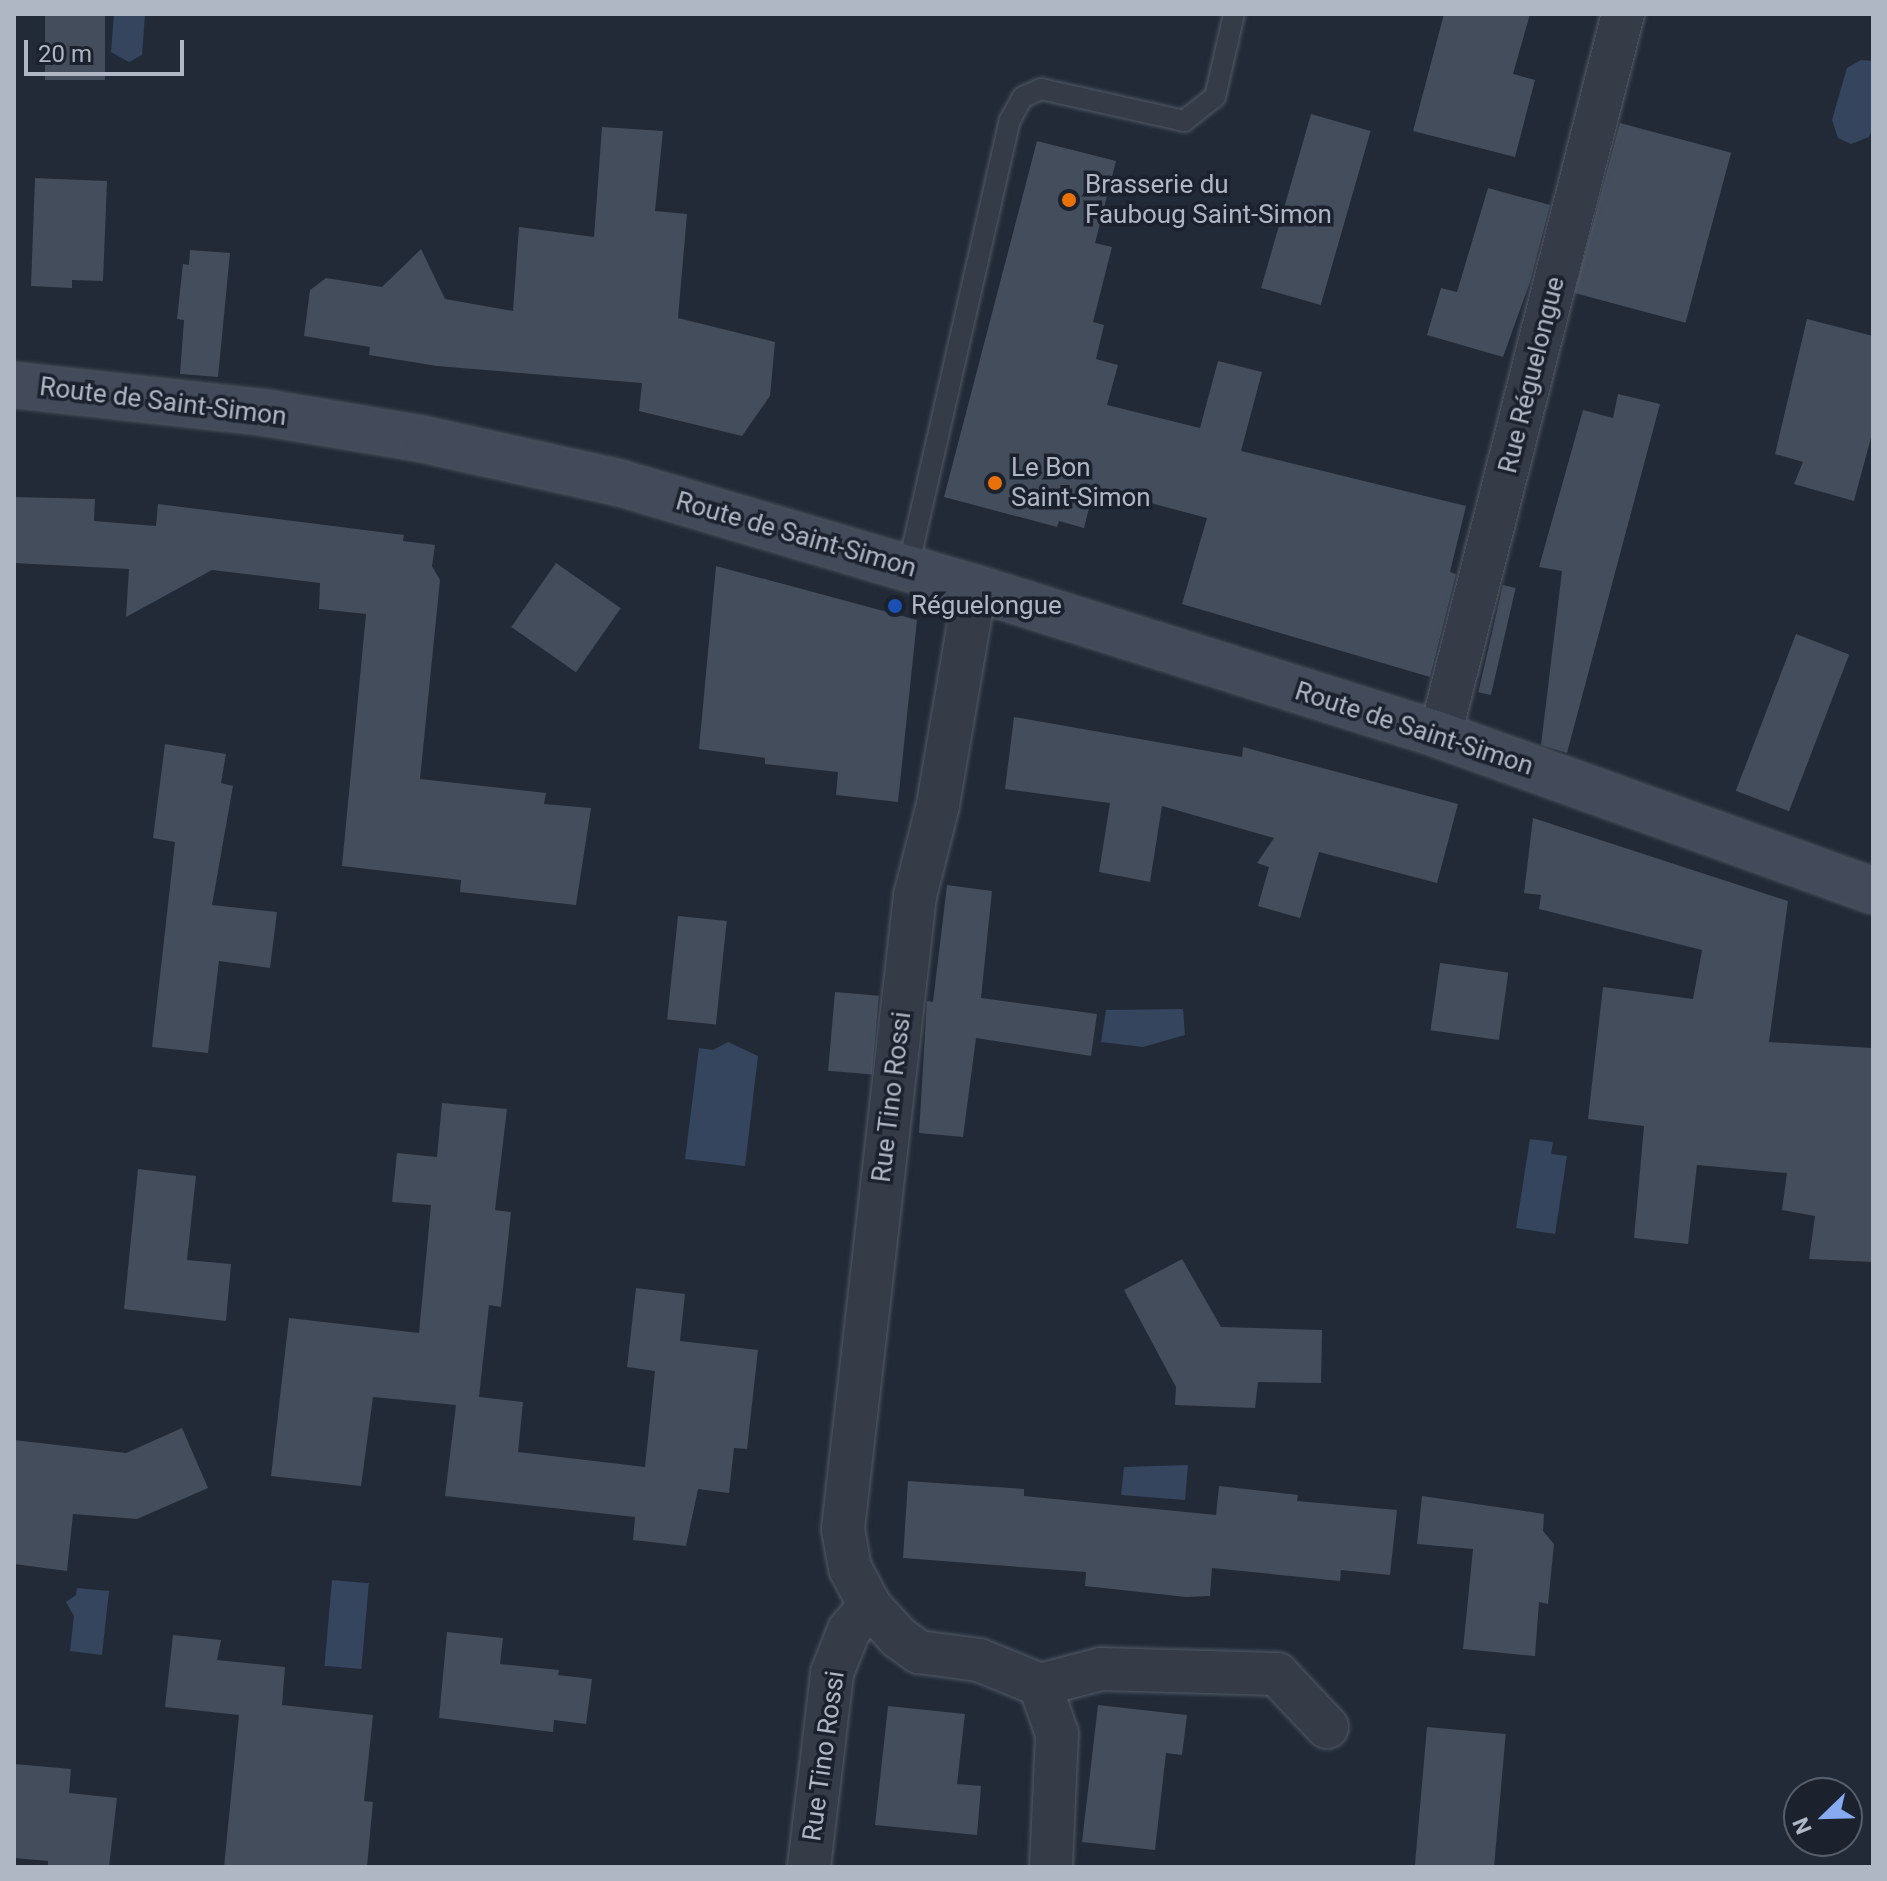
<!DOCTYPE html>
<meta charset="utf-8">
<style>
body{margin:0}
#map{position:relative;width:1887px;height:1881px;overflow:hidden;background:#222a37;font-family:Roboto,sans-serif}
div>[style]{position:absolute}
.water>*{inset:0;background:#36455e;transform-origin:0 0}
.building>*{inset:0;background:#434d5c;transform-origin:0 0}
.roads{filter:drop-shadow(0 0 2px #535a66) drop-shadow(0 0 2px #535a66)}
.service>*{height:20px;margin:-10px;padding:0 10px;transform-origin:10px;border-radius:10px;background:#353c48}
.minor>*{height:42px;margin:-21px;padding:0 21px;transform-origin:21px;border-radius:21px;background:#353c48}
.secondary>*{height:44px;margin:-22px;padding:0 22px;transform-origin:22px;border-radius:22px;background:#434b5b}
.dots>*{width:22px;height:22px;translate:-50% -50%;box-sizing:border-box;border:4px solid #1b212d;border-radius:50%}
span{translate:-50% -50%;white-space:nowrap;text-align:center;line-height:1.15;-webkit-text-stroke:7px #1b212d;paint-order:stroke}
.poi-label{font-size:26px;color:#b0b7c4}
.left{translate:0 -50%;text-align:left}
.street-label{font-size:26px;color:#b0b7c4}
.frame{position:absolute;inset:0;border:16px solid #b0b7c4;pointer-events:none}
.north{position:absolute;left:1783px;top:1777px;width:80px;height:80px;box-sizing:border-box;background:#1b212d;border:2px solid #575d69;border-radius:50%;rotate:247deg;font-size:22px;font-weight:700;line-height:32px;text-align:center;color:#b0b7c4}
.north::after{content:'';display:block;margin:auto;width:28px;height:36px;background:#87abf2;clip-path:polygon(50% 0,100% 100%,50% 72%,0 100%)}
.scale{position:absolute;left:24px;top:40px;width:160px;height:36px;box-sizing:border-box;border:4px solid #b0b7c4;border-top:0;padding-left:10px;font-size:24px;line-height:28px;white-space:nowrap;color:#b0b7c4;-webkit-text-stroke:6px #1b212d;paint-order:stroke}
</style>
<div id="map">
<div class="water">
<div style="clip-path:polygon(114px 14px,145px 14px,142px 55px,129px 62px,111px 52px)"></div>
<div style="clip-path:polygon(1861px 60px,1873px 61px,1873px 128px,1869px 137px,1851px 144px,1838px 138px,1832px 120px,1847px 68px)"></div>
<div style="clip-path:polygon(1183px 1009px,1185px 1035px,1143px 1047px,1101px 1042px,1106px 1010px)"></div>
<div style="clip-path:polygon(728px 1042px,758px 1056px,745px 1166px,685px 1159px,699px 1048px,713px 1050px)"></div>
<div style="clip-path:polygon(1530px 1139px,1553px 1142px,1551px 1154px,1567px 1156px,1555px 1234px,1516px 1228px)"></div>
<div style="clip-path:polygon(1188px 1465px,1185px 1500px,1121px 1495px,1124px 1467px)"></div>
<div style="left:332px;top:1580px;width:37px;height:86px;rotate:5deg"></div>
<div style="clip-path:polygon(77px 1588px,109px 1591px,102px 1655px,70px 1651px,74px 1616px,66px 1602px,76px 1595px)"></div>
</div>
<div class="building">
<div style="left:45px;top:14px;width:60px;height:66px"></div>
<div style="clip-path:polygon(1444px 14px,1530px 14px,1513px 74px,1535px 80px,1515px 157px,1413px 131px)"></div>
<div style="left:1311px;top:114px;width:62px;height:181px;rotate:16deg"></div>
<div style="left:1620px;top:123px;width:115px;height:176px;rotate:15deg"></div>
<div style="clip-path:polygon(602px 127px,663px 131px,655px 211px,687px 214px,678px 318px,775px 342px,770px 396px,742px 436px,639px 411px,642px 383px,437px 366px,369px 355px,370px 347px,304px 336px,310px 290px,326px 278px,382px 287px,421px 249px,445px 299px,513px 311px,519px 227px,594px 237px)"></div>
<div style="clip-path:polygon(1037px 141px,1116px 161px,1095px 243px,1112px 247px,1093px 322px,1104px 325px,1096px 359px,1118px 365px,1107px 405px,1200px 428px,1218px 361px,1262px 372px,1241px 451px,1466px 506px,1450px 572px,1456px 574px,1430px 677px,1182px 604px,1207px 518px,1094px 488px,1084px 528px,1059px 521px,1057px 527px,944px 497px)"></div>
<div style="clip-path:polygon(35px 178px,107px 181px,103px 281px,72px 280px,72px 288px,31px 286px)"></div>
<div style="clip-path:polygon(1488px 188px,1550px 205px,1530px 282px,1503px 357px,1427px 335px,1441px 288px,1457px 292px)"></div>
<div style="clip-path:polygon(190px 250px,230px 253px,218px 377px,180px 374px,184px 320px,177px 319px,183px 264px,189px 265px)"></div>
<div style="clip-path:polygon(1807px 319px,1873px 336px,1873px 430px,1854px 501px,1794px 484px,1803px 462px,1775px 454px)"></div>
<div style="clip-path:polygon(1618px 394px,1660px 404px,1567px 753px,1541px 745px,1562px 571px,1539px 567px,1583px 410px,1613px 418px)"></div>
<div style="clip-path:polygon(14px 497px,95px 499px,94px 521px,156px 526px,158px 504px,404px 535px,403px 541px,435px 545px,432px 566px,440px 580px,420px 779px,546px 793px,544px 804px,591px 808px,576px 905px,460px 892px,461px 880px,342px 866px,366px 614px,319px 609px,320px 583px,212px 570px,126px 617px,129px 569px,14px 563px)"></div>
<div style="left:556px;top:563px;width:79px;height:78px;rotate:35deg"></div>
<div style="clip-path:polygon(716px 566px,917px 620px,898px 802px,836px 795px,838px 772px,765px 764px,765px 758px,699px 749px)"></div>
<div style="left:1503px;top:585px;width:13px;height:110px;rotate:13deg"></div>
<div style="left:1796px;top:634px;width:57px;height:168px;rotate:21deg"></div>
<div style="clip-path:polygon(1014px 717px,1242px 757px,1243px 747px,1458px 804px,1437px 883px,1319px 852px,1300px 918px,1258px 906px,1269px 867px,1257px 863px,1274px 838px,1162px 806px,1150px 882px,1099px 872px,1110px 803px,1005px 789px)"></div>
<div style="clip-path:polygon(165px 744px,226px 754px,221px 783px,233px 786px,212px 905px,277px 912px,270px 968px,219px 961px,208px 1053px,152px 1047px,175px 842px,153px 838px)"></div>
<div style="clip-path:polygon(1533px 818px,1788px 901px,1769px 1042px,1873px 1048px,1873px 1262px,1809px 1259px,1815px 1216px,1782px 1210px,1787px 1173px,1697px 1165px,1688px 1244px,1634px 1238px,1644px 1126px,1588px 1119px,1603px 987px,1693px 999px,1702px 950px,1539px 909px,1541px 895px,1524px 893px)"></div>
<div style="clip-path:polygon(947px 885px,992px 891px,981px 998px,1097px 1014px,1091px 1056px,976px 1038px,963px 1137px,919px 1133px,927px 1001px,933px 1002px)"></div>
<div style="left:678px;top:916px;width:49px;height:104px;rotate:6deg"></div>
<div style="left:1440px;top:963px;width:69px;height:68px;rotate:8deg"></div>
<div style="left:835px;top:992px;width:44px;height:79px;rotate:5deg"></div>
<div style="clip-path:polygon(442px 1103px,507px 1109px,495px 1210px,511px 1212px,501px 1307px,489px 1305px,479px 1397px,523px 1402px,518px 1452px,645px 1467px,655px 1371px,627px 1367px,636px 1288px,685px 1294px,680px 1341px,758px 1350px,747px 1449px,734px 1448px,729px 1493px,698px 1489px,686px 1546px,633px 1540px,635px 1517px,445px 1496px,456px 1405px,373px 1397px,361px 1486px,271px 1476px,289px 1318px,419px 1333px,431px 1205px,392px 1202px,397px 1153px,437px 1157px)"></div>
<div style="clip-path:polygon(138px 1169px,196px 1176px,187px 1260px,231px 1264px,226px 1321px,124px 1309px)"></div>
<div style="clip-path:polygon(1182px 1259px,1221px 1327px,1322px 1330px,1321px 1383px,1258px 1382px,1255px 1408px,1175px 1405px,1176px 1387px,1124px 1290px)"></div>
<div style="clip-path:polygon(182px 1428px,208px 1488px,137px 1519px,73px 1514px,67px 1571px,14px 1564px,14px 1440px,126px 1453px)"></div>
<div style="clip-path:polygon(908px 1481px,1024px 1489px,1024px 1496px,1216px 1515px,1219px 1486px,1298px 1495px,1297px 1501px,1397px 1510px,1390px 1575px,1341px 1570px,1340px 1581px,1212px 1568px,1210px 1596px,1186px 1597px,1085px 1586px,1086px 1572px,903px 1558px)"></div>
<div style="clip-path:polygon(1422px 1496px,1544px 1514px,1543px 1531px,1554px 1544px,1548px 1604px,1539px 1602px,1535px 1656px,1463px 1649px,1473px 1549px,1417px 1544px)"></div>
<div style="clip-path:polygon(447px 1632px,503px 1638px,500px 1664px,559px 1670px,558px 1675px,592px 1679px,586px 1724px,554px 1720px,553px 1732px,439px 1718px)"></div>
<div style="clip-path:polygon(173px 1635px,221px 1640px,217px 1660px,285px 1667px,282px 1705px,373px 1715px,364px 1801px,373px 1802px,367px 1867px,224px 1867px,239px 1715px,165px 1707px)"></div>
<div style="clip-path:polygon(1098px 1705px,1187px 1715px,1182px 1755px,1166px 1753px,1155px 1850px,1082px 1842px)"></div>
<div style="clip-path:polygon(888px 1706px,965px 1714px,957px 1784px,981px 1786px,977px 1835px,875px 1825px)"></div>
<div style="left:1427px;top:1727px;width:79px;height:141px;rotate:5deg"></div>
<div style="clip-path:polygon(14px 1764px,71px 1769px,69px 1793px,117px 1798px,109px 1867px,48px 1867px,48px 1861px,14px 1858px)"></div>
</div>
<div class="roads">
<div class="service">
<div style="left:908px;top:568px;width:459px;rotate:-77.2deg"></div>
<div style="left:1010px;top:120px;width:26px;rotate:-61deg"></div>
<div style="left:1023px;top:97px;width:20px;rotate:-24deg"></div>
<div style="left:1041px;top:89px;width:147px;rotate:12.6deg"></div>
<div style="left:1184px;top:121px;width:39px;rotate:-38deg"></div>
<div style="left:1215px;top:97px;width:85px;rotate:-77.1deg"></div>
</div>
<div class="minor">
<div style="left:975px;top:588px;width:220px;rotate:99.7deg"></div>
<div style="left:938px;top:805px;width:94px;rotate:104.2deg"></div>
<div style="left:915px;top:896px;width:637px;rotate:96.49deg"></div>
<div style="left:843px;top:1529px;width:40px;rotate:80deg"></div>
<div style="left:850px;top:1568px;width:43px;rotate:62.2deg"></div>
<div style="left:870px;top:1606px;width:42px;rotate:47.9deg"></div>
<div style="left:898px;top:1637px;width:26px;rotate:36deg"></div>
<div style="left:919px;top:1652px;width:61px;rotate:7.6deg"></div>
<div style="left:979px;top:1660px;width:66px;rotate:22.3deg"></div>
<div style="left:1040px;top:1685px;width:52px;rotate:70.9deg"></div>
<div style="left:1057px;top:1734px;width:133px;rotate:92.6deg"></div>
<div style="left:1440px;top:735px;width:744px;rotate:-75.76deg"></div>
<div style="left:1040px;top:1685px;width:63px;rotate:-14.7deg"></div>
<div style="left:1101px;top:1669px;width:176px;rotate:1.6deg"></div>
<div style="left:1277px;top:1674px;width:73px;rotate:46.7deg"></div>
<div style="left:809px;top:1867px;width:195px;rotate:-83.2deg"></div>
<div style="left:832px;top:1673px;width:46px;rotate:-68.4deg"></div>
<div style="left:849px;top:1630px;width:32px;rotate:-49deg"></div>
</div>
<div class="secondary">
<div style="left:14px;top:385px;width:255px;rotate:6.3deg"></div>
<div style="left:267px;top:413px;width:157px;rotate:9.5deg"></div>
<div style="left:422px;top:439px;width:203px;rotate:12.5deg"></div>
<div style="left:620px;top:483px;width:370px;rotate:16.5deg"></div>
<div style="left:975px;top:588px;width:488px;rotate:17.5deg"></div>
<div style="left:1440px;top:735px;width:460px;rotate:19.8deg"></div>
</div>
</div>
<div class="dots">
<div style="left:1069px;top:200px;background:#e8710a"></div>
<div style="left:995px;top:483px;background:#e8710a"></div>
<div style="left:895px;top:606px;background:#1a4fb4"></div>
</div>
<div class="poi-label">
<span class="left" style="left:1085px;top:200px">Brasserie du<br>Fauboug Saint-Simon</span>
<span class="left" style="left:1011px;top:483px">Le Bon<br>Saint-Simon</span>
<span class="left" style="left:911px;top:606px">Réguelongue</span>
</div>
<div class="street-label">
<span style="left:1532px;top:375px;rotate:-76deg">Rue Réguelongue</span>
<span style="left:163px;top:402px;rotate:7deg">Route de Saint-Simon</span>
<span style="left:796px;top:535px;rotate:16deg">Route de Saint-Simon</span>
<span style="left:1414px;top:729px;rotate:18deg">Route de Saint-Simon</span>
<span style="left:892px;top:1097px;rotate:-83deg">Rue Tino Rossi</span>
<span style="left:824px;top:1756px;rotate:-82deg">Rue Tino Rossi</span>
</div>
<div class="frame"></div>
<div class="north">N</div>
<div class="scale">20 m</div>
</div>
